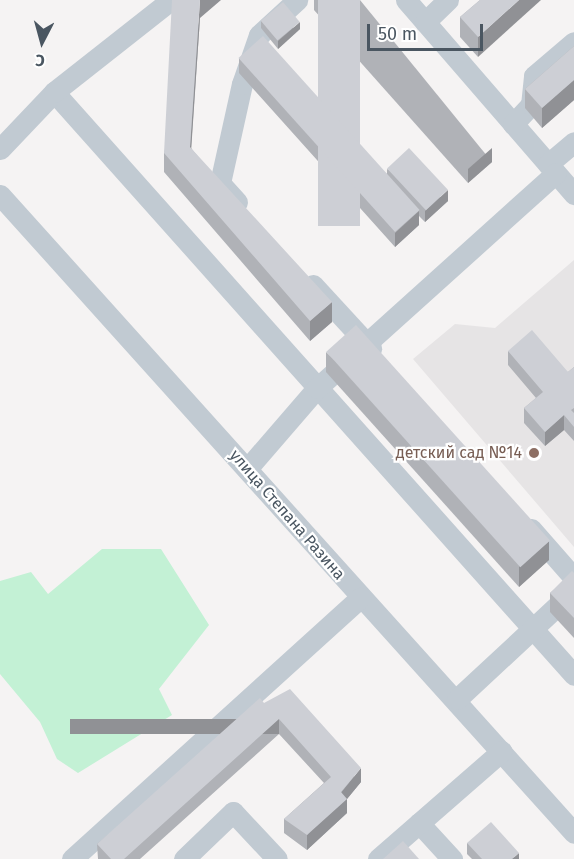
<!DOCTYPE html>
<meta charset="utf-8">
<style>
body{margin:0}
#map{position:relative;width:574px;height:859px;overflow:hidden;background:#f5f3f3;font-family:"Fira Sans",sans-serif}
div>[style]{position:absolute}
.education>*{inset:0;background:#e6e4e5}
.green>*{inset:0;background:#c3f1d5}
.minor>*{height:21px;margin:-10.5px;padding:0 10.5px;transform-origin:10.5px;border-radius:10.5px;background:#c1cad2}
.wall>*{inset:0;background:#b0b2b7}
.shaded-wall>*{inset:0;background:#909195;transform-origin:0 0}
.building>*{inset:0;background:#cdcfd5;transform-origin:0 0}
.dots>*{width:16px;height:16px;translate:-50% -50%;box-sizing:border-box;border:3px solid #fff;border-radius:50%}
span{translate:-50% -50%;white-space:nowrap;text-align:center;line-height:1.15;-webkit-text-stroke:4.5px #fff;paint-order:stroke}
.education-label{font-size:16px;color:#785e54}
.right{translate:-100% -50%;text-align:right}
.street-label{font-size:16px;color:#4a5661}
.north{position:absolute;left:12px;top:12px;width:60px;height:60px;-webkit-text-stroke:4px #fff;paint-order:stroke;rotate:186deg;font-size:16px;font-weight:700;line-height:24px;text-align:center;color:#4a5661}
.north::after{content:'';display:block;margin:auto;width:21px;height:27px;background:#4a5661;clip-path:polygon(50% 0,100% 100%,50% 72%,0 100%)}
.scale{position:absolute;left:367px;top:24px;width:116px;height:27px;box-sizing:border-box;border:3px solid #4a5661;border-top:0;padding-left:8px;font-size:18px;line-height:21px;white-space:nowrap;color:#4a5661;-webkit-text-stroke:4px #fff;paint-order:stroke}
</style>
<div id="map">
<div class="education">
<div style="clip-path:polygon(574px 260px,574px 547px,413px 359px,455px 324px,495px 328px)"></div>
</div>
<div class="green">
<div style="clip-path:polygon(102px 549px,161px 549px,209px 625px,159px 689px,172px 715px,78px 773px,57px 759px,40px 722px,0 674px,0 581px,31px 572px,48px 594px)"></div>
</div>
<div class="minor">
<div style="left:406px;top:0;width:257px;rotate:49.1deg"></div>
<div style="left:425px;top:22px;width:32px;rotate:-44deg"></div>
<div style="left:54px;top:92px;width:781px;rotate:48.27deg"></div>
<div style="left:513px;top:124px;width:26px;rotate:-47deg"></div>
<div style="left:531px;top:105px;width:29px;rotate:-84deg"></div>
<div style="left:534px;top:76px;width:52px;rotate:-40.4deg"></div>
<div style="left:0;top:149px;width:79px;rotate:-46.5deg"></div>
<div style="left:54px;top:92px;width:149px;rotate:-38.2deg"></div>
<div style="left:548px;top:164px;width:34px;rotate:-40deg"></div>
<div style="left:0;top:195px;width:858px;rotate:48.02deg"></div>
<div style="left:237px;top:202px;width:25px;rotate:-132deg"></div>
<div style="left:220px;top:183px;width:101px;rotate:-77.5deg"></div>
<div style="left:242px;top:84px;width:52px;rotate:-70.9deg"></div>
<div style="left:259px;top:35px;width:52px;rotate:-42.6deg"></div>
<div style="left:313px;top:285px;width:86px;rotate:47.4deg"></div>
<div style="left:247px;top:469px;width:107px;rotate:-49.2deg"></div>
<div style="left:317px;top:388px;width:321px;rotate:-42deg"></div>
<div style="left:531px;top:529px;width:65px;rotate:48.7deg"></div>
<div style="left:457px;top:699px;width:156px;rotate:-42.9deg"></div>
<div style="left:419px;top:823px;width:49px;rotate:47.5deg"></div>
<div style="left:72px;top:859px;width:389px;rotate:-42.2deg"></div>
<div style="left:184px;top:859px;width:68px;rotate:-43.8deg"></div>
<div style="left:233px;top:812px;width:64px;rotate:46.9deg"></div>
<div style="left:378px;top:859px;width:164px;rotate:-41.1deg"></div>
</div>
<div class="wall">
<div style="clip-path:polygon(314px 0,360px 0,492px 162px,468px 183px,314px 10px)"></div>
<div style="clip-path:polygon(480px 0,478px 57px,460px 37px,460px 17px)"></div>
<div style="clip-path:polygon(200px 18px,191px 148px,332px 322px,310px 341px,164px 172px,164px 153px)"></div>
<div style="clip-path:polygon(261px 21px,300px 29px,278px 49px,261px 28px)"></div>
<div style="clip-path:polygon(574px 46px,574px 100px,542px 128px,525px 108px,525px 89px)"></div>
<div style="clip-path:polygon(239px 58px,387px 174px,387px 169px,448px 201px,425px 222px,419px 216px,419px 225px,395px 247px,239px 73px)"></div>
<div style="clip-path:polygon(508px 351px,568px 372px,574px 367px,574px 441px,564px 430px,545px 446px,524px 423px,524px 408px,536px 398px,508px 365px)"></div>
<div style="clip-path:polygon(326px 352px,549px 560px,519px 587px,326px 372px)"></div>
<div style="clip-path:polygon(574px 573px,574px 638px,550px 612px,550px 593px)"></div>
<div style="clip-path:polygon(264px 703px,361px 782px,347px 799px,347px 813px,307px 850px,284px 833px,284px 819px,324px 783px,279px 734px,140px 859px,98px 859px,97px 844px)"></div>
<div style="clip-path:polygon(467px 843px,519px 859px,472px 859px,467px 854px)"></div>
</div>
<div class="shaded-wall">
<div style="clip-path:polygon(200px 0,221px 0,200px 18px,190px 167px,190px 147px)"></div>
<div style="clip-path:polygon(519px 0,541px 0,478px 57px,478px 37px)"></div>
<div style="clip-path:polygon(300px 22px,300px 29px,278px 49px,278px 41px)"></div>
<div style="clip-path:polygon(574px 80px,574px 100px,542px 128px,542px 108px)"></div>
<div style="clip-path:polygon(492px 148px,492px 162px,468px 183px,468px 169px)"></div>
<div style="clip-path:polygon(448px 190px,448px 201px,425px 222px,425px 211px)"></div>
<div style="clip-path:polygon(419px 211px,419px 225px,395px 247px,395px 233px)"></div>
<div style="clip-path:polygon(332px 302px,332px 322px,310px 341px,310px 321px)"></div>
<div style="clip-path:polygon(564px 415px,564px 430px,545px 446px,545px 432px)"></div>
<div style="clip-path:polygon(549px 541px,549px 560px,519px 587px,519px 567px)"></div>
<div style="left:279px;top:719px;width:15px;height:209px;rotate:90deg"></div>
<div style="clip-path:polygon(361px 768px,361px 782px,347px 799px,347px 813px,307px 850px,307px 835px)"></div>
<div style="clip-path:polygon(519px 853px,519px 859px,512px 859px)"></div>
</div>
<div class="building">
<div style="clip-path:polygon(172px 0,200px 0,190px 147px,332px 302px,310px 321px,164px 153px)"></div>
<div style="left:318px;top:0;width:42px;height:226px"></div>
<div style="clip-path:polygon(480px 0,519px 0,478px 37px,460px 17px)"></div>
<div style="left:283px;top:2px;width:26px;height:29px;rotate:50deg"></div>
<div style="left:263px;top:36px;width:234px;height:33px;rotate:48deg"></div>
<div style="clip-path:polygon(574px 46px,574px 80px,542px 108px,525px 89px)"></div>
<div style="left:409px;top:148px;width:57px;height:30px;rotate:47deg"></div>
<div style="left:356px;top:325px;width:290px;height:40px;rotate:48deg"></div>
<div style="clip-path:polygon(532px 330px,568px 372px,574px 367px,574px 408px,571px 410px,574px 413px,574px 427px,564px 415px,545px 432px,524px 408px,543px 392px,508px 351px)"></div>
<div style="clip-path:polygon(572px 571px,574px 573px,574px 618px,550px 593px)"></div>
<div style="clip-path:polygon(290px 689px,361px 768px,341px 792px,347px 799px,307px 835px,284px 819px,331px 777px,279px 719px,124px 859px,111px 859px,97px 844px,260px 698px,264px 703px)"></div>
<div style="clip-path:polygon(491px 822px,519px 853px,512px 859px,482px 859px,467px 843px)"></div>
<div style="clip-path:polygon(403px 841px,419px 859px,383px 859px)"></div>
</div>
<div class="dots">
<div style="left:534px;top:453px;background:#8d6e63"></div>
</div>
<div class="education-label">
<span class="right" style="left:522px;top:453px">детский сад №14</span>
</div>
<div class="street-label">
<span style="left:287px;top:515px;rotate:49deg">улица Степана Разина</span>
</div>
<div class="north">С</div>
<div class="scale">50 m</div>
</div>
